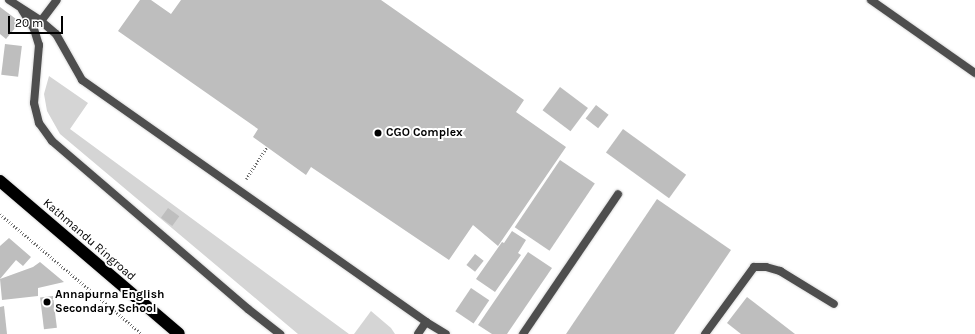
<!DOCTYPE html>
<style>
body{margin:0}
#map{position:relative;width:975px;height:334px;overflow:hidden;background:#fff;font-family:Karla,sans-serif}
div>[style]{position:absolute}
.green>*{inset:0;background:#d5d5d5}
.building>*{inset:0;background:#bebebe;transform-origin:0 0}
.path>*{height:2.5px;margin-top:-1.25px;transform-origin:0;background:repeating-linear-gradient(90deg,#707070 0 1px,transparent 0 3px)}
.roads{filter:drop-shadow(0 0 1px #dbdbdb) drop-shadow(0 0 1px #dbdbdb)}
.lane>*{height:8px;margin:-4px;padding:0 4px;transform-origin:4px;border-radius:4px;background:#4e4e4e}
.highway>*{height:12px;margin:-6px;padding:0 6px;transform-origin:6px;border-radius:6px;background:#000}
.dots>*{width:11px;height:11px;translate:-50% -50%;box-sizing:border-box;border:2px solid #fff;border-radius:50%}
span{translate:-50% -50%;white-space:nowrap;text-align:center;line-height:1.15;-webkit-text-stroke:4px #fff;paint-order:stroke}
.poi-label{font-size:12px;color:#000;font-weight:700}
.left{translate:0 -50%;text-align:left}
.street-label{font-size:12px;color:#000}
.scale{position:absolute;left:8px;top:16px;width:55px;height:18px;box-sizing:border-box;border:2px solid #000;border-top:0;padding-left:5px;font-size:12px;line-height:14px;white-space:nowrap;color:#000;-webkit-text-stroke:3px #fff;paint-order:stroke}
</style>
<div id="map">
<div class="green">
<div style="clip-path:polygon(49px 76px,88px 103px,70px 129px,349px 334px,298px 334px,60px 134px,47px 111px,44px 94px)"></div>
<div style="clip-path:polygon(371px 311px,391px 328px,395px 334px,354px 334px)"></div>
</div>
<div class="building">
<div style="clip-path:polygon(140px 0,151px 0,171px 14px,181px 0,381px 0,524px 100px,516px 112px,566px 147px,498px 246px,473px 225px,449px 260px,311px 167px,306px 175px,253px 137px,258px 129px,118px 31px)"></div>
<div style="clip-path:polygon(0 7px,20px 22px,6px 39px,0 34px)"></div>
<div style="left:5px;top:44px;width:17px;height:31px;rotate:7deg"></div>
<div style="left:560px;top:87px;width:35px;height:29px;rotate:37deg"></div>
<div style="left:596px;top:105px;width:16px;height:17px;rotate:38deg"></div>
<div style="left:623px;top:129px;width:78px;height:29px;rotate:36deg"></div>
<div style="left:560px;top:160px;width:42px;height:81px;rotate:34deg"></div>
<div style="clip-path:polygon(657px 199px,731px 250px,674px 334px,566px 334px)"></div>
<div style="left:168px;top:208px;width:14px;height:12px;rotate:36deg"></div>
<div style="clip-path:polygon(512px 231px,526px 240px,518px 253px,521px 255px,495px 292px,476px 279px,502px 242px,504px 243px)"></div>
<div style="clip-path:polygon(9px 238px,31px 257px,23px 266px,16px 260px,0 279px,0 246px)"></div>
<div style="clip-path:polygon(528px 252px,552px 268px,507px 334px,492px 334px,478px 325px)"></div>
<div style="left:475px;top:254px;width:11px;height:14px;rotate:38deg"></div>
<div style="clip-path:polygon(40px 262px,64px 282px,38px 288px,38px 296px,2px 300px,0 279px,33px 267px)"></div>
<div style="left:471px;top:288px;width:22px;height:28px;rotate:34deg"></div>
<div style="left:53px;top:296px;width:32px;height:13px;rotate:83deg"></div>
<div style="clip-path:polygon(747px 297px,795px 334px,741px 334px,727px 323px)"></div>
<div style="clip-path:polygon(4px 306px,7px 334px,0 334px,0 307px)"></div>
</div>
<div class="path">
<div style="left:246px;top:179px;width:38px;rotate:-57deg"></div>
<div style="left:0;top:214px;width:186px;rotate:40.2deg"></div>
</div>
<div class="roads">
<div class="lane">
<div style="left:9px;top:0;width:38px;rotate:33deg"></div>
<div style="left:41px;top:21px;width:20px;rotate:41deg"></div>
<div style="left:56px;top:34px;width:53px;rotate:60.5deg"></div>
<div style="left:82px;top:80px;width:421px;rotate:35.1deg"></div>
<div style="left:426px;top:322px;width:14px;rotate:124deg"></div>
<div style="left:871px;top:0;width:127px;rotate:35.1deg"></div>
<div style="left:22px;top:10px;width:22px;rotate:58deg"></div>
<div style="left:34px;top:29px;width:17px;rotate:73deg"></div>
<div style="left:39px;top:45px;width:58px;rotate:94.9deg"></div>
<div style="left:34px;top:103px;width:21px;rotate:76deg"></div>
<div style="left:39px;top:123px;width:22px;rotate:54deg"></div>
<div style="left:52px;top:141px;width:258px;rotate:40.6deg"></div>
<div style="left:248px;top:309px;width:41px;rotate:38deg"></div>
<div style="left:41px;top:21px;width:26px;rotate:-53deg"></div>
<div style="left:426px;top:322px;width:23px;rotate:31deg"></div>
<div style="left:523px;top:334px;width:169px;rotate:-55.8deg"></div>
<div style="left:705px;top:334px;width:83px;rotate:-53.8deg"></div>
<div style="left:754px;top:267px;width:12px"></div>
<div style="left:766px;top:267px;width:15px;rotate:16deg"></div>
<div style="left:780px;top:271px;width:63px;rotate:31.4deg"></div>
</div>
<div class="highway">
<div style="left:0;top:181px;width:235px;rotate:40.5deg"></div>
</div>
</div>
<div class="dots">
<div style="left:378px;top:133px;background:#000"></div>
<div style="left:47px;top:302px;background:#000"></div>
</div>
<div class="poi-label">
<span class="left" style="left:386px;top:133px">CGO Complex</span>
<span class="left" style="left:55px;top:302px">Annapurna English<br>Secondary School</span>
</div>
<div class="street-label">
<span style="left:89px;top:240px;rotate:41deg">Kathmandu Ringroad</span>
</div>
<div class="scale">20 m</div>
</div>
